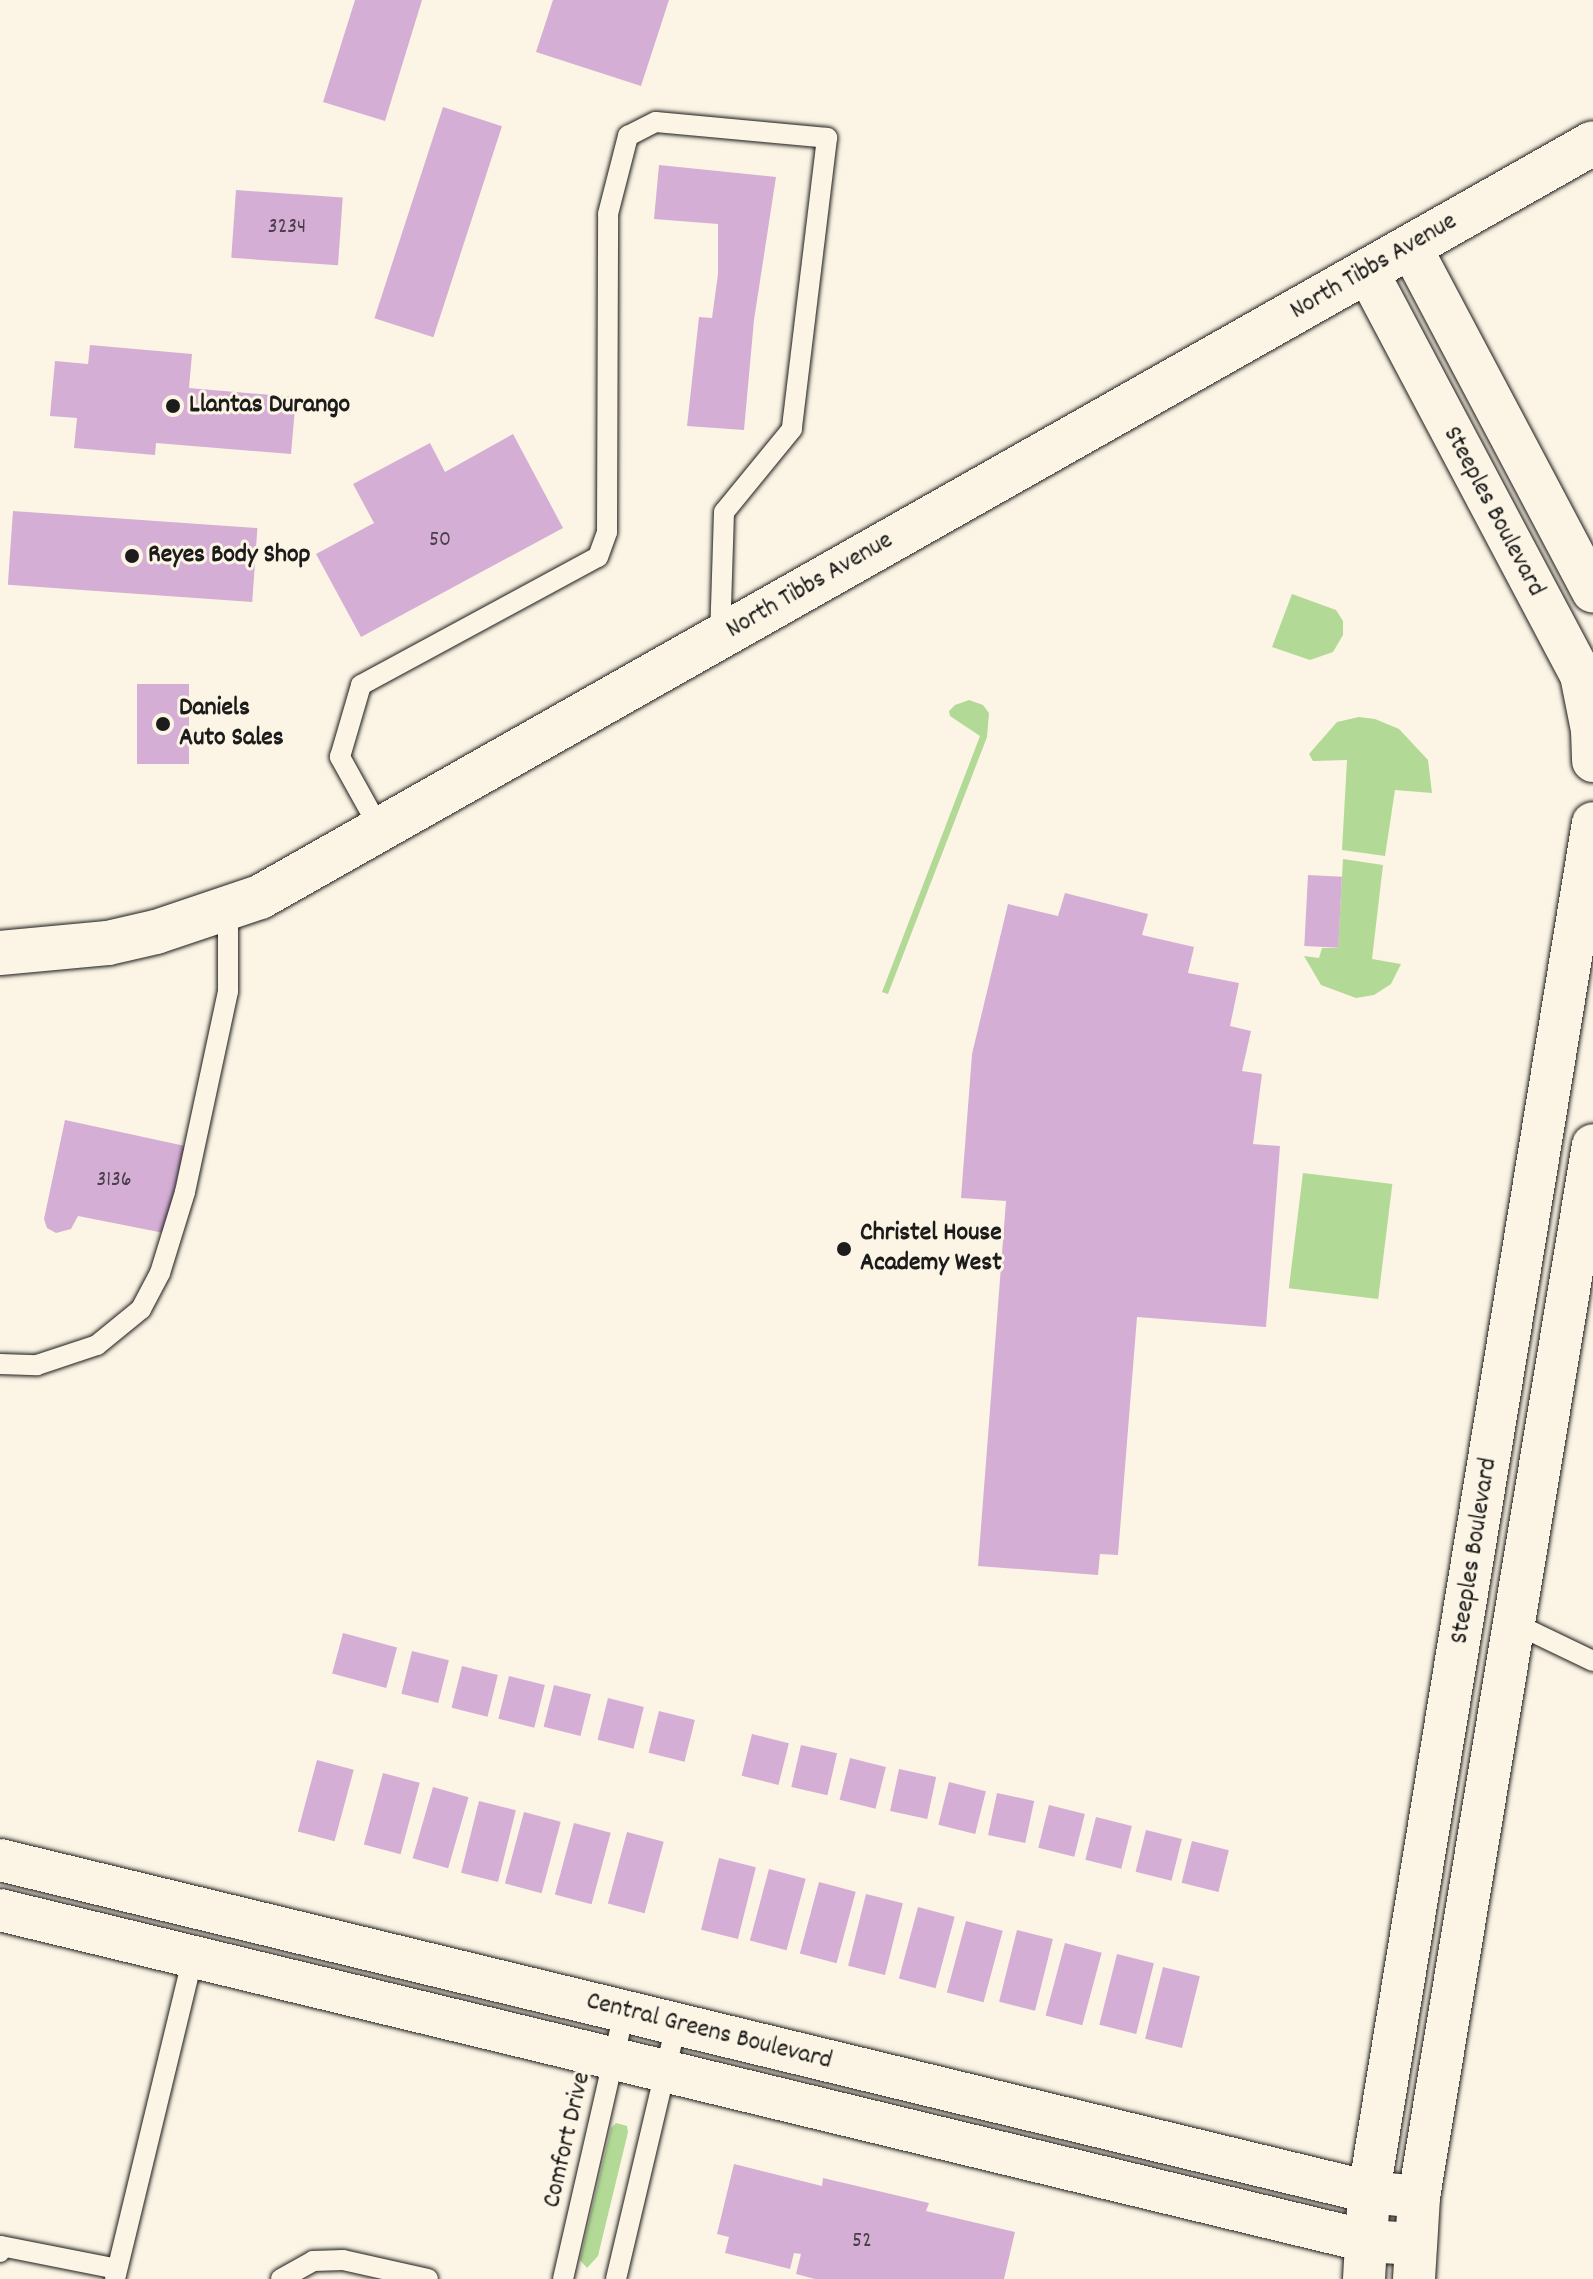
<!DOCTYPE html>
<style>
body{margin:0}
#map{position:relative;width:1593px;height:2279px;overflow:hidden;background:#fcf5e5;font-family:Dekko,sans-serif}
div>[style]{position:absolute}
.green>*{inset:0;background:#b2d995;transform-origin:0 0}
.building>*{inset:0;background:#d5aed5;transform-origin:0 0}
.roads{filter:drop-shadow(0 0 2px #1c1c1c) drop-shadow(0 0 2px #1c1c1c)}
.lane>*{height:20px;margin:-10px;padding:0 10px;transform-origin:10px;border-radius:10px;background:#fcf5e5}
.street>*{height:42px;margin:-21px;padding:0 21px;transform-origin:21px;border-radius:21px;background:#fcf5e5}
.secondary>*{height:44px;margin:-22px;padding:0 22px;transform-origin:22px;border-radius:22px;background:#fcf5e5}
.dots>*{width:22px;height:22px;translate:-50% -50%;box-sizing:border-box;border:4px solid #fcf5e5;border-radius:50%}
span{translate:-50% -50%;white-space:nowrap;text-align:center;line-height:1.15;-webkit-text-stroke:6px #fcf5e5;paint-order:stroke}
.number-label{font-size:22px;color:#4a404a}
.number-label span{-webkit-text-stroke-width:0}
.street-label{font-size:26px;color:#1c1c1c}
.poi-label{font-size:26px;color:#1c1c1c;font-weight:700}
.left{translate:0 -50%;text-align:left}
</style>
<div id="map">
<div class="green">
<div style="clip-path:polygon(1292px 594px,1336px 610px,1343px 621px,1343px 635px,1333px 652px,1310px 660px,1272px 647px)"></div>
<div style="clip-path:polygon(969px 700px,983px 705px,989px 713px,987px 737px,888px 994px,882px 992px,980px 736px,950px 716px,949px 711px,955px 705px)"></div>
<div style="clip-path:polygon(1359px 717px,1375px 719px,1399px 729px,1428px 760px,1432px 793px,1395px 790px,1385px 856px,1342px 850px,1347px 760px,1313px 761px,1309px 754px,1337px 722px)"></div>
<div style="clip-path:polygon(1343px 859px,1383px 865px,1372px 959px,1401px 964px,1391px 984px,1374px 995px,1356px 998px,1321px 985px,1304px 956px,1319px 958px,1322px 948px,1338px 948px)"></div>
<div style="left:1303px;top:1173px;width:90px;height:116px;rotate:7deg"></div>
<div style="clip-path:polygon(616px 2123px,627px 2126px,628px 2132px,598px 2256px,587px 2268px,580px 2260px,611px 2128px)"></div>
</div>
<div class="building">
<div style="clip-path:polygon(355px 0,422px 0,385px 121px,323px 102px)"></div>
<div style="clip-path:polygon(553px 0,669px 0,641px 86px,536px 52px)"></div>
<div style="left:443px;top:107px;width:62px;height:222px;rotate:18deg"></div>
<div style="clip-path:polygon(659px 165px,776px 177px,754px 320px,744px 430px,687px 426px,699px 317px,712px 318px,718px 274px,718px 224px,654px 219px)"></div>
<div style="left:236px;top:190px;width:107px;height:68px;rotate:4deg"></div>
<div style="clip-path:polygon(90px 345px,192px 354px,189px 388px,296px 397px,291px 454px,156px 443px,155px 455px,74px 448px,77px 418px,50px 416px,55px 361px,88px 364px)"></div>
<div style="clip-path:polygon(513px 434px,563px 528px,361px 637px,316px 554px,374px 523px,353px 484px,430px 443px,445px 472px)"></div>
<div style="left:13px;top:511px;width:245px;height:74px;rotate:4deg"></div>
<div style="left:137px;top:684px;width:52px;height:80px"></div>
<div style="left:1308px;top:875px;width:34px;height:71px;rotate:3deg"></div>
<div style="clip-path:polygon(1065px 893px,1148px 914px,1142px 935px,1194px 947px,1188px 973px,1239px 983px,1230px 1026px,1251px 1031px,1242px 1071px,1262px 1074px,1253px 1144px,1280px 1146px,1266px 1327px,1137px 1317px,1118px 1555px,1100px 1554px,1098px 1575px,978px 1566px,1006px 1201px,961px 1198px,972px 1054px,1008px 904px,1058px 916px)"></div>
<div style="clip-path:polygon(65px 1120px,185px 1146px,164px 1233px,78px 1216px,71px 1229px,56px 1233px,47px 1228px,44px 1219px)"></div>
<div style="left:343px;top:1633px;width:56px;height:42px;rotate:15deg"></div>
<div style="left:412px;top:1651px;width:38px;height:44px;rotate:14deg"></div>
<div style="left:462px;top:1666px;width:37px;height:43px;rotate:14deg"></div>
<div style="left:509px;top:1676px;width:37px;height:44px;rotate:14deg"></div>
<div style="left:554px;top:1685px;width:38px;height:43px;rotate:14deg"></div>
<div style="left:608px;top:1698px;width:37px;height:43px;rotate:14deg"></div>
<div style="left:659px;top:1711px;width:37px;height:43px;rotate:14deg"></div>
<div style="left:752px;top:1734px;width:38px;height:43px;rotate:14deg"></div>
<div style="left:801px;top:1745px;width:37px;height:43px;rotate:13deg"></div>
<div style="left:850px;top:1758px;width:37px;height:43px;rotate:14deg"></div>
<div style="left:317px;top:1760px;width:38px;height:74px;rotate:15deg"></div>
<div style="left:899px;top:1769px;width:38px;height:43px;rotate:12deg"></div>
<div style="left:383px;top:1773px;width:38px;height:74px;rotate:15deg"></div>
<div style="left:949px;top:1782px;width:38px;height:44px;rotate:14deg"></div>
<div style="left:433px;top:1787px;width:37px;height:74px;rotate:16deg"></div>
<div style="left:997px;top:1793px;width:38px;height:43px;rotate:12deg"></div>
<div style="left:479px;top:1801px;width:38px;height:74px;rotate:14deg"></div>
<div style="left:1049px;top:1805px;width:37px;height:44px;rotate:14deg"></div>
<div style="left:524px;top:1812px;width:38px;height:74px;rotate:15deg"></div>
<div style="left:1096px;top:1817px;width:37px;height:44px;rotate:14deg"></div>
<div style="left:574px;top:1823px;width:38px;height:74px;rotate:15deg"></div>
<div style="left:1146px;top:1830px;width:37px;height:43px;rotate:14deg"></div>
<div style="left:627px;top:1832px;width:38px;height:74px;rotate:15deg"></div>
<div style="left:1192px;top:1841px;width:38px;height:43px;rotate:14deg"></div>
<div style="left:719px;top:1858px;width:38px;height:74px;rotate:14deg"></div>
<div style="left:769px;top:1869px;width:38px;height:74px;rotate:15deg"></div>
<div style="left:819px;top:1882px;width:38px;height:74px;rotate:15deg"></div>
<div style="left:866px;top:1894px;width:38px;height:74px;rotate:14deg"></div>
<div style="left:918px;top:1907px;width:38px;height:74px;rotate:15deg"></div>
<div style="left:966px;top:1921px;width:38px;height:74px;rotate:15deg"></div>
<div style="left:1017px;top:1930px;width:37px;height:74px;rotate:14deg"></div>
<div style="left:1065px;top:1943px;width:38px;height:75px;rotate:15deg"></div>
<div style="left:1117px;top:1954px;width:38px;height:73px;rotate:14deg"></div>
<div style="left:1163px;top:1967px;width:38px;height:74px;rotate:14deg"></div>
<div style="clip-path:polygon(734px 2164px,822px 2186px,823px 2178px,929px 2203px,926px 2211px,1015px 2232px,1004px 2279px,815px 2279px,796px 2274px,801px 2254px,794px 2253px,790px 2269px,725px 2253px,729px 2237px,717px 2234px)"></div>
</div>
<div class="roads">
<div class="lane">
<div style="left:381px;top:831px;width:85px;rotate:-119deg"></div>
<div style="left:340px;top:757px;width:75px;rotate:-73.7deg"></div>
<div style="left:361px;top:685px;width:269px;rotate:-28.4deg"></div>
<div style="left:598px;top:557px;width:27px;rotate:-70deg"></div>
<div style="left:607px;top:532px;width:318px;rotate:-89.8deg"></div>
<div style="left:608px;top:214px;width:81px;rotate:-75.6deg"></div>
<div style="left:628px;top:136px;width:31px;rotate:-27deg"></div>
<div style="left:656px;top:122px;width:172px;rotate:5.3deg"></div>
<div style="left:827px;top:138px;width:293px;rotate:96.9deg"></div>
<div style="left:792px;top:429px;width:107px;rotate:129.3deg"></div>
<div style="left:724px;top:512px;width:126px;rotate:91.8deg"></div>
<div style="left:0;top:1364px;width:37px;rotate:2deg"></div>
<div style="left:37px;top:1365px;width:63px;rotate:-18.4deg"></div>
<div style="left:97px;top:1345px;width:57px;rotate:-39.3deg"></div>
<div style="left:141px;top:1309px;width:41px;rotate:-62.2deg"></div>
<div style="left:160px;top:1273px;width:85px;rotate:-72.8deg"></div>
<div style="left:185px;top:1192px;width:206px;rotate:-77.9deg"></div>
<div style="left:228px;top:991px;width:83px;rotate:-90deg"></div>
<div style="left:1514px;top:1623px;width:88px;rotate:25.7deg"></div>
<div style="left:0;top:2252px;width:6px;rotate:-81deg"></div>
<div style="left:1px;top:2246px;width:118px;rotate:11.2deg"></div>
<div style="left:115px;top:2279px;width:332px;rotate:-76.4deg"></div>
<div style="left:281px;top:2279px;width:37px;rotate:-29deg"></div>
<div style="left:313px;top:2261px;width:30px;rotate:-2deg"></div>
<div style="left:343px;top:2260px;width:87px;rotate:12.6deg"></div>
<div style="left:563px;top:2279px;width:274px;rotate:-77.1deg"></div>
<div style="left:616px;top:2279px;width:261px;rotate:-76.7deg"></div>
</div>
<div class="street">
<div style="left:1410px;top:246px;width:391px;rotate:62.1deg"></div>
<div style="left:1367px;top:271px;width:457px;rotate:62.1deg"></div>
<div style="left:1581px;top:675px;width:56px;rotate:78.7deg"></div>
<div style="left:1592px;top:730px;width:31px;rotate:88deg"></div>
<div style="left:0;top:1860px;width:1409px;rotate:13.63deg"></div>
<div style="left:1369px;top:2192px;width:50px;rotate:5.7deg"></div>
<div style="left:0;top:1910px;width:1406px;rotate:13.62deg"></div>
<div style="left:1366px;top:2241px;width:50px;rotate:3.4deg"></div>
<div style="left:1364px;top:2279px;width:87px;rotate:-86.7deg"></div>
<div style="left:1369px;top:2192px;width:1387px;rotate:-80.71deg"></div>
<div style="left:1414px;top:2279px;width:82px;rotate:-86.5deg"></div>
<div style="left:1419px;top:2197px;width:1066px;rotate:-80.61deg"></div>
</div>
<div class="secondary">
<div style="left:0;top:953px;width:108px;rotate:-5.3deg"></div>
<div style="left:108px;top:943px;width:49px;rotate:-12.9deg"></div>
<div style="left:156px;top:932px;width:110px;rotate:-18.6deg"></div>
<div style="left:260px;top:897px;width:1531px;rotate:-29.49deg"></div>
</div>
</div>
<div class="dots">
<div style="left:173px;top:406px;background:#1c1c1c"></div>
<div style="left:132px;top:556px;background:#1c1c1c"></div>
<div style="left:163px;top:724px;background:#1c1c1c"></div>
<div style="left:844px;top:1249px;background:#1c1c1c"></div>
</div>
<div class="number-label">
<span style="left:287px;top:228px">3234</span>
<span style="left:440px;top:541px">50</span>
<span style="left:114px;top:1181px">3136</span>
<span style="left:862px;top:2242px">52</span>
</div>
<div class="street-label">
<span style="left:1374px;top:267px;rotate:-30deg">North Tibbs Avenue</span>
<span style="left:1493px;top:512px;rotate:62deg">Steeples Boulevard</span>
<span style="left:810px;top:586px;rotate:-30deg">North Tibbs Avenue</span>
<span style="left:1475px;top:1551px;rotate:-81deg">Steeples Boulevard</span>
<span style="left:709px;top:2032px;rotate:14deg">Central Greens Boulevard</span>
<span style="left:568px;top:2140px;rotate:-77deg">Comfort Drive</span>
</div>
<div class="poi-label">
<span class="left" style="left:189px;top:406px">Llantas Durango</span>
<span class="left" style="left:148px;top:556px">Reyes Body Shop</span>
<span class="left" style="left:179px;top:724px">Daniels<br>Auto Sales</span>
<span class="left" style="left:860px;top:1249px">Christel House<br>Academy West</span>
</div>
</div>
